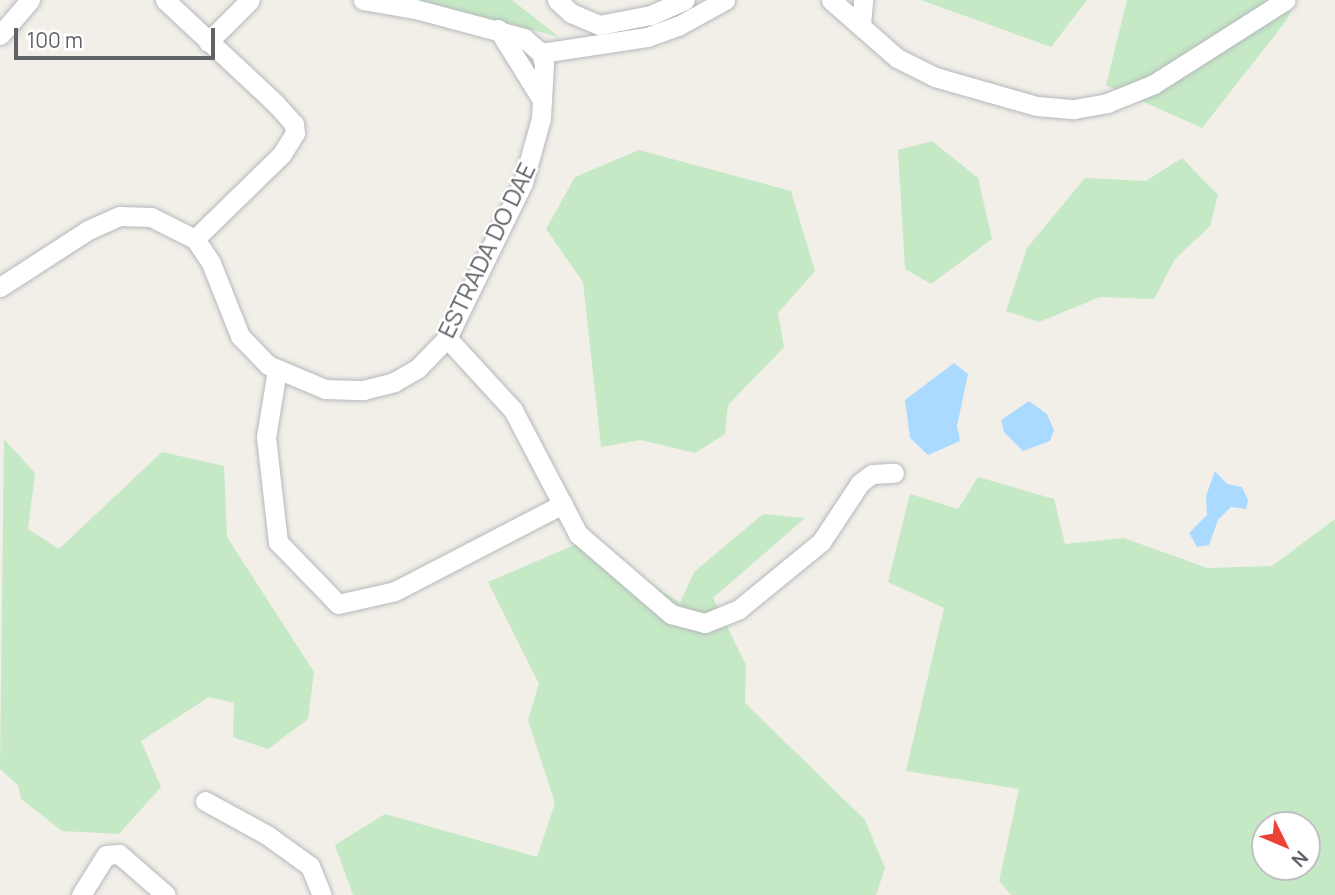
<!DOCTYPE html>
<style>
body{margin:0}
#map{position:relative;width:1335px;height:895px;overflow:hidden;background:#f1efe8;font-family:Manrope,sans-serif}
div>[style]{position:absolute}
.green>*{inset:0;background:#c5e8c5}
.water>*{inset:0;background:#aadaff}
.roads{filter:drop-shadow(0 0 2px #b5b8bc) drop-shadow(0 0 2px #b5b8bc)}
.minor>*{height:19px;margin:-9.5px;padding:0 9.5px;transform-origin:9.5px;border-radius:9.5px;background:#fff}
span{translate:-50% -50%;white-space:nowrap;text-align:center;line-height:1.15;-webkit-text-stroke:5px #fff;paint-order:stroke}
.street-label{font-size:24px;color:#5f6368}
.north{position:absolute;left:1251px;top:811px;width:70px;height:70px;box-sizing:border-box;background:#fff;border:2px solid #bfc1c3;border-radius:50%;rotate:133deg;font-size:19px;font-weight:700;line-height:28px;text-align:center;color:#5f6368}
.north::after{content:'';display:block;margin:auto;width:24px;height:32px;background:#ea4335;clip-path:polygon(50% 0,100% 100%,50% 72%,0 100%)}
.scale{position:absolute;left:14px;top:28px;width:201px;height:32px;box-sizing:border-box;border:4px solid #5f6368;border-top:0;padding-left:9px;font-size:21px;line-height:24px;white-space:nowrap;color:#5f6368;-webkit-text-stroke:5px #fff;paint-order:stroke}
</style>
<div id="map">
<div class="green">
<div style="clip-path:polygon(419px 0,512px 0,559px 37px)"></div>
<div style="clip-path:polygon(921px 0,1087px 0,1051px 47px)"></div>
<div style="clip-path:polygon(1127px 0,1296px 0,1286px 21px,1202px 128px,1106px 85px)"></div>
<div style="clip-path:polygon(932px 141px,978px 178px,992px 239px,931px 284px,905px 269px,898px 150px)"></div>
<div style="clip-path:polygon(639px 150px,791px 191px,815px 271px,778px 313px,784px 347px,728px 405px,725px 434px,695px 453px,641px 440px,601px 447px,583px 282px,546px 229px,575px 177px)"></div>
<div style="clip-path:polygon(1182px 158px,1218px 195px,1210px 226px,1175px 259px,1154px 299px,1100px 297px,1039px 322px,1006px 311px,1027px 248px,1085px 178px,1146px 181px)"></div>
<div style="clip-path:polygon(4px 439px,35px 473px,28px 529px,59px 549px,162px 452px,224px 466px,227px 537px,314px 672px,308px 719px,268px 749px,233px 737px,234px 703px,209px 697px,141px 741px,161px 787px,119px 834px,62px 831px,21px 799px,18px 785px,0 769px)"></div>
<div style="clip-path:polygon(evenodd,978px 477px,1054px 499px,1065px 544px,1124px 538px,1207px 568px,1272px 566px,1335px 519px,1335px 895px,1011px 895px,999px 881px,1019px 789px,906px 771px,944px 608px,888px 582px,910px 494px,958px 509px,978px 477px,1265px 825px,1307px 825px,1307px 867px,1265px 867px,1265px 825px)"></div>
<div style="clip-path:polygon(763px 514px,805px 518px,713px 598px,746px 665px,745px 703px,865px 820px,885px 868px,876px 895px,353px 895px,335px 845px,385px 814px,537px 857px,555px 803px,528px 720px,539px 684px,488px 582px,586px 540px,680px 603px,694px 572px)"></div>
</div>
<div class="water">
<div style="clip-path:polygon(954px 363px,968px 374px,957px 426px,960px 441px,928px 455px,910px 438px,905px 400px)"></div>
<div style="clip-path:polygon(1029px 401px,1047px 414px,1054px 430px,1050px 441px,1023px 451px,1004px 432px,1001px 420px)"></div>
<div style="clip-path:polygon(1215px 471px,1227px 484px,1242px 487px,1248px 500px,1246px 509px,1231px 507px,1218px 520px,1209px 545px,1197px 547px,1189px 533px,1207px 515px,1206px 496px)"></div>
</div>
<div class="roads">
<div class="minor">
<div style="left:165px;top:0;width:152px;rotate:43.1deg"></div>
<div style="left:276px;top:104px;width:27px;rotate:48deg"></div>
<div style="left:294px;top:124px;width:9px;rotate:84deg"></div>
<div style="left:295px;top:133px;width:26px;rotate:122deg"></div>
<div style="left:281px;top:155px;width:120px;rotate:135.7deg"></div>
<div style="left:557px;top:0;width:19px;rotate:43deg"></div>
<div style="left:571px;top:13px;width:30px;rotate:23deg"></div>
<div style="left:599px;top:25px;width:53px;rotate:-10.9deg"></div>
<div style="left:651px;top:15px;width:37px;rotate:-24deg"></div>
<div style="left:831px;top:0;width:88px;rotate:41.3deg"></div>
<div style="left:897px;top:58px;width:42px;rotate:26.6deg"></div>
<div style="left:935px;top:77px;width:106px;rotate:15.9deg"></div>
<div style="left:1037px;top:106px;width:37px;rotate:5deg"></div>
<div style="left:1074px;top:109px;width:34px;rotate:-10deg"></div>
<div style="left:1107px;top:103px;width:51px;rotate:-22deg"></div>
<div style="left:1154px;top:84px;width:156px;rotate:-32.5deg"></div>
<div style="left:861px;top:25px;width:25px;rotate:-85deg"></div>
<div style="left:498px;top:29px;width:84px;rotate:58.2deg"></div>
<div style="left:0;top:35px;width:46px;rotate:-49.4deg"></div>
<div style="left:208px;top:42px;width:59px;rotate:-45deg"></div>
<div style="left:541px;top:53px;width:107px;rotate:-8.6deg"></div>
<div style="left:647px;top:37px;width:33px;rotate:-20deg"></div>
<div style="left:678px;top:26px;width:54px;rotate:-29deg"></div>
<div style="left:0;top:287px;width:105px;rotate:-32.9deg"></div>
<div style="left:88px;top:230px;width:35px;rotate:-24deg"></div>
<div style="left:120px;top:216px;width:31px;rotate:2deg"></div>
<div style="left:151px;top:217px;width:49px;rotate:26.6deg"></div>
<div style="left:195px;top:239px;width:29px;rotate:56deg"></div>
<div style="left:211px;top:263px;width:79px;rotate:68.3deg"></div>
<div style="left:240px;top:336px;width:40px;rotate:46deg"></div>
<div style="left:268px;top:365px;width:62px;rotate:22.8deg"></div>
<div style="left:325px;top:389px;width:38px;rotate:2deg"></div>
<div style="left:363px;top:390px;width:32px;rotate:-14deg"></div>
<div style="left:394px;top:382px;width:28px;rotate:-30deg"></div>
<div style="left:418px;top:368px;width:42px;rotate:-46deg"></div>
<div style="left:447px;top:338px;width:173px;rotate:-63.9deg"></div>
<div style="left:523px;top:183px;width:67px;rotate:-74.5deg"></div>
<div style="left:541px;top:118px;width:54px;rotate:-86.8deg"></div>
<div style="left:544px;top:64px;width:11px;rotate:-105deg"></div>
<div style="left:541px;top:53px;width:23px;rotate:-139deg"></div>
<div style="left:524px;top:38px;width:113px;rotate:-165.1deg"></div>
<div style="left:415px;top:9px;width:53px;rotate:-170.2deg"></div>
<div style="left:447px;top:338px;width:98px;rotate:47.5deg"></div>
<div style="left:513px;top:410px;width:140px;rotate:62.3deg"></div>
<div style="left:578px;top:534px;width:123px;rotate:40.7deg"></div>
<div style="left:671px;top:614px;width:35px;rotate:15deg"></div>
<div style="left:705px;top:623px;width:37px;rotate:-22deg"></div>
<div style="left:739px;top:609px;width:106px;rotate:-39.3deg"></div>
<div style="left:821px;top:542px;width:71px;rotate:-56.5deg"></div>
<div style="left:860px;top:483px;width:15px;rotate:-37deg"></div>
<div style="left:872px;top:474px;width:22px;rotate:-3deg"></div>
<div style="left:277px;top:370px;width:68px;rotate:99.3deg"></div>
<div style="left:266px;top:437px;width:106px;rotate:83.5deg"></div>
<div style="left:278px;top:542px;width:86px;rotate:45.9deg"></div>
<div style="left:338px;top:604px;width:58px;rotate:-12.8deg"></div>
<div style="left:395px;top:591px;width:189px;rotate:-27.4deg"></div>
<div style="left:205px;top:801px;width:71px;rotate:28.7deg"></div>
<div style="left:267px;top:835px;width:53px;rotate:35.8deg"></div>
<div style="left:310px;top:866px;width:31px;rotate:68deg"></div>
<div style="left:81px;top:895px;width:47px;rotate:-58deg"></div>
<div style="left:106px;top:855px;width:13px;rotate:-4deg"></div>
<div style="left:119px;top:854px;width:62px;rotate:41.1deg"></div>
</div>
</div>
<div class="street-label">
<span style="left:486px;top:250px;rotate:-64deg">ESTRADA DO DAE</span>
</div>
<div class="north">N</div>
<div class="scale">100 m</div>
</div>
